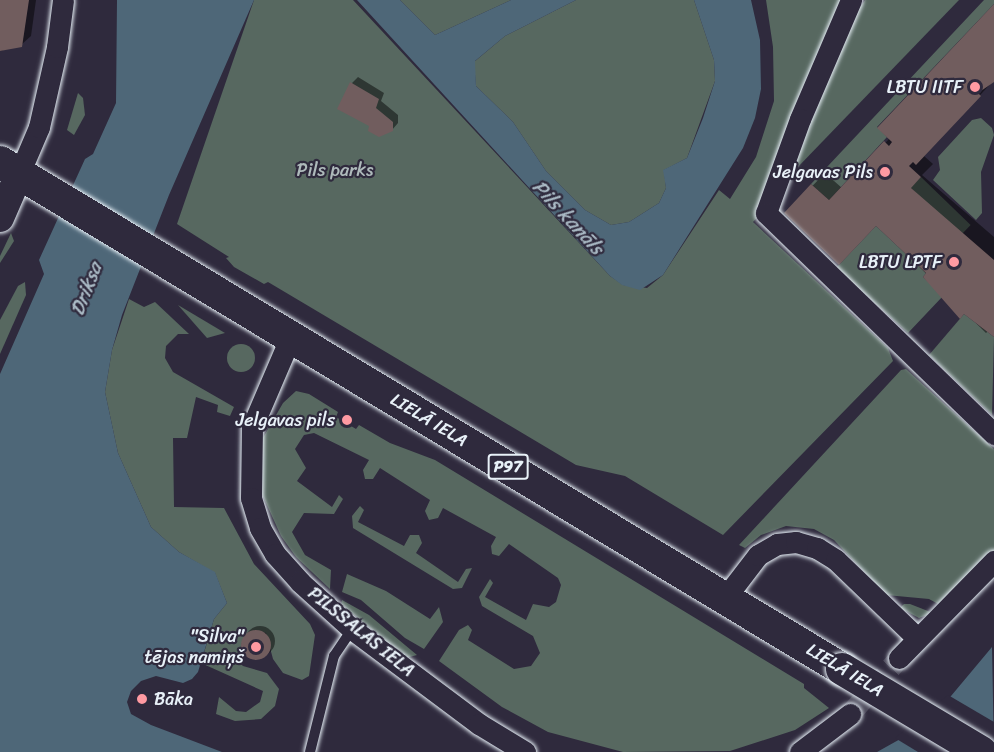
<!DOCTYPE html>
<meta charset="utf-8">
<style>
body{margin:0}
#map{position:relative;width:994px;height:752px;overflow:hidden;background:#2f2a3d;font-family:Sriracha,sans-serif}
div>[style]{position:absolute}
.green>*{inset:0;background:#576860;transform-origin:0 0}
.round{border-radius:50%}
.water>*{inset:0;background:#4e6778}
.pier>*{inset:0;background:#2f2a3d}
.shadow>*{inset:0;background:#0007}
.building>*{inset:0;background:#715d5e}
.street-tunnel>*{height:21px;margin-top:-10.5px;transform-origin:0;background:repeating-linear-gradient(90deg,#4b4859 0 21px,transparent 0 31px)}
.roads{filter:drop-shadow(0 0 2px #e8f1f8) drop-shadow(0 0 2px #e8f1f8)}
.lane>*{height:10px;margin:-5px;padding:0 5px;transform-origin:5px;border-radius:5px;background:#2f2a3d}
.street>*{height:21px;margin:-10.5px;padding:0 10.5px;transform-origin:10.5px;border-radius:10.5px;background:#2f2a3d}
.secondary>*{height:28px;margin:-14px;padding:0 14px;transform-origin:14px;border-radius:14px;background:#2f2a3d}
.primary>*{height:32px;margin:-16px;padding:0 16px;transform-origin:16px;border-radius:16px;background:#2f2a3d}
.bridges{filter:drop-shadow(0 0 2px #e8f1f8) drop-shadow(0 0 2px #e8f1f8)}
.primary-bridge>*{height:32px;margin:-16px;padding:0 16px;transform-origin:16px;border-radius:16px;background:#2f2a3d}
.dots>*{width:16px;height:16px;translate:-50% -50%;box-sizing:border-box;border:3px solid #2f2a3d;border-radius:50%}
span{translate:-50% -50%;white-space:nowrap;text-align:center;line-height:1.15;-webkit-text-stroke:4.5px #2f2a3d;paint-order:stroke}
.shield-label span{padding:2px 4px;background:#2f2a3d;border:2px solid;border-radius:4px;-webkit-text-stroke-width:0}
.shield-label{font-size:16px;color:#e8f1f8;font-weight:700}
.poi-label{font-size:18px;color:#e8f1f8}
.right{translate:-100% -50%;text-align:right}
.left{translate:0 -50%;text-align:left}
.park-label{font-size:18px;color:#aebabb}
.street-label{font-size:18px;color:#e8f1f8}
.water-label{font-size:20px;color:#aabac5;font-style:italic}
</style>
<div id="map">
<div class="green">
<div style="clip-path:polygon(254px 0,353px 0,610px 276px,623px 285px,647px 288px,663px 275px,719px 190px,730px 199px,756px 157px,774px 101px,773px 47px,766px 0,845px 0,764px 210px,753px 222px,888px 348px,893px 361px,723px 535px,625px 476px,576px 465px,268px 282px,264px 284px,234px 267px,226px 258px,229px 257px,177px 224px)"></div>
<div style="clip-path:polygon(400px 0,511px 0,435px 35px)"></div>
<div style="clip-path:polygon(576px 0,694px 0,714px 60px,715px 81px,687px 158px,664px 170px,666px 188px,659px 203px,629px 222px,611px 225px,585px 210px,546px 171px,513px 122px,476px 86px,474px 62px,505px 36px)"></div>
<div style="clip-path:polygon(865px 0,959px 0,796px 169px,790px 167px,857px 12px)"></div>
<div style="clip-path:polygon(984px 0,994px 0,994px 4px,877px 127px,887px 137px,829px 200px,811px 184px)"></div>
<div style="clip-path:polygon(78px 93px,83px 98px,85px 115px,74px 135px,67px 130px)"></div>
<div style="clip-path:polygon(981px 118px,992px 128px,994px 135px,981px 172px,982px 213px,976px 220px,933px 180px,940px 170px,938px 157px,972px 120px)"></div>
<div style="left:921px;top:177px;width:69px;height:15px;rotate:44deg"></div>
<div style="clip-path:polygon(876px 226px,926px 273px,923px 277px,943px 296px,908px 333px,836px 268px)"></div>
<div style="clip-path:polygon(11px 233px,14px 241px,0 263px,0 256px)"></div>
<div style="clip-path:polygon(25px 282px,26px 295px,0 354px,0 320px,18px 286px)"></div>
<div style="clip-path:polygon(129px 299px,144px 307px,155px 302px,189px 334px,178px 334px,166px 346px,165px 358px,173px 372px,234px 407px,230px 416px,217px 412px,218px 405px,196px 397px,187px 438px,173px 438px,174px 507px,224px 508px,254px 564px,310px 624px,315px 635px,309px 676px,302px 680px,283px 673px,273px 659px,266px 633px,255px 630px,243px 639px,237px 660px,243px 666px,267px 673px,279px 689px,275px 706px,261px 719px,235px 721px,216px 714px,219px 697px,236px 711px,246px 712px,260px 702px,263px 691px,201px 663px,214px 619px,227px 603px,215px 573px,179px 552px,151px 527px,118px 453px,105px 392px,112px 350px)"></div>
<div style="clip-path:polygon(178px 305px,225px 333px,207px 338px)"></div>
<div style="clip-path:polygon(964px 314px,994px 337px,992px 415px,929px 355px)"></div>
<div class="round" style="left:227px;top:344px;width:28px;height:28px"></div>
<div style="clip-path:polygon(906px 369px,994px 449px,994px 552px,940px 605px,929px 599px,886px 595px,834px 540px,814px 529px,786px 526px,761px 535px,745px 548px,739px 545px,901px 370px)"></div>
<div style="clip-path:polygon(296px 391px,309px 394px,338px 412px,336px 417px,356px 429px,359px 425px,390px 443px,435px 460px,804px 684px,804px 688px,829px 708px,795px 730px,730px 751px,623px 752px,548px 732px,502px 707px,439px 661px,459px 630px,468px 625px,472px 630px,468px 640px,514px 669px,531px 666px,540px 653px,533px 636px,482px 606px,479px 597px,490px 579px,493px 583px,485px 597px,526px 620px,533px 604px,549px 607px,556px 602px,561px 585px,558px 578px,509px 544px,499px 556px,492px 554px,491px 546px,496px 537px,443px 508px,438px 518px,429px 520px,425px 511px,430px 500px,380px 468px,373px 479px,365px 479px,363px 470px,369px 460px,314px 433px,304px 435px,295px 449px,306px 468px,297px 481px,332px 507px,339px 495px,343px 499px,334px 514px,304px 513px,292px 532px,305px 555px,331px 570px,330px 589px,296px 557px,281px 536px,262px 494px,258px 468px,260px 443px,283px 403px)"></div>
<div style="clip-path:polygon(360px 506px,364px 510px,358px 522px,404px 546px,410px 535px,419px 535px,422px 543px,416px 553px,458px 582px,466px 569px,472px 568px,462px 588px,453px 589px,353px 528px,352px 516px)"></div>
<div style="clip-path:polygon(347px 574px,386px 591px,430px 619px,439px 607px,443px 622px,424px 649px,405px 638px,361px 600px,342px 592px)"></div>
<div style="clip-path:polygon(342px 600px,369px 615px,417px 655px,406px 658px,400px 653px,341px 604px)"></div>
<div style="clip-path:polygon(904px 604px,910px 604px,933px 613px,919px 618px,900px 608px)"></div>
</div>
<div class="water">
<div style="clip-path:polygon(117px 0,254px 0,169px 195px,122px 315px,112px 350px,105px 392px,118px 453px,151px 527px,179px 552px,215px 572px,227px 603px,214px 619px,198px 672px,192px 679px,183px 683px,156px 676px,141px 681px,131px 691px,127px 702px,131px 714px,151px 725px,222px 752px,0 752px,0 374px,44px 274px,39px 260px,85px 159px,93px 154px,116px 103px)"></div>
<div style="clip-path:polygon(357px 0,400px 0,435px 35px,511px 0,576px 0,505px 36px,475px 61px,476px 86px,513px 122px,546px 171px,585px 210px,611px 225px,629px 222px,659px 203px,666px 188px,663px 170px,687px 158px,703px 118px,715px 81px,714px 60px,694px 0,751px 0,760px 40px,761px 89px,755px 118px,743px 148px,663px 275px,640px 290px,622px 285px,610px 276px)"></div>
<div style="clip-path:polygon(992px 647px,994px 752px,877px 752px,911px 733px,946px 702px)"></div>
</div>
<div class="pier">
<div style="clip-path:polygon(948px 695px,994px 722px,994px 752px,918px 752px,895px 738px)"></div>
</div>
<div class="shadow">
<div style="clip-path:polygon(0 0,36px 0,31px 36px,21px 45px,0 51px)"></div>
<div style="clip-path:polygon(994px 6px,994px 80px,924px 156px,933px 164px,922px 175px,994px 237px,994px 335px,989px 330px,986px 333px,876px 224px,786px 213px,825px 173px,842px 188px,890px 138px)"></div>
<div style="clip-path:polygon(358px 77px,384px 93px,381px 101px,398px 115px,398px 123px,392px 130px,371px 125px,352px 83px)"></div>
<div class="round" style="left:245px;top:626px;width:30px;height:30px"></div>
</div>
<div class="building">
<div style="clip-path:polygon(0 0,29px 0,22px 47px,0 51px)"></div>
<div style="clip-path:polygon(994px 4px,994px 82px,978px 93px,981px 96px,916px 165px,913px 162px,909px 166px,921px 177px,911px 188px,994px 260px,994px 337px,964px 314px,960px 319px,923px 277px,926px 273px,876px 226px,839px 265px,784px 213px,811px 184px,829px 200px,884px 141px,889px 146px,892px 142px,877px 128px)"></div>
<div style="clip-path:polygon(350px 82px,379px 99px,376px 108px,393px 122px,393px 131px,379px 137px,368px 131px,369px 126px,337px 109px)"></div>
<div class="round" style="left:241px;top:630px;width:30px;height:30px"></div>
</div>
<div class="street-tunnel">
<div style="left:850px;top:714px;width:74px;rotate:-48.8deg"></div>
</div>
<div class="roads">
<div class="lane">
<div style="left:310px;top:752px;width:99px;rotate:-76deg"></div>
<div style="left:334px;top:656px;width:32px;rotate:-56deg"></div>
</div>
<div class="street">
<div style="left:851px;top:0;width:129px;rotate:113.2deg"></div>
<div style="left:800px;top:119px;width:100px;rotate:109.9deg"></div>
<div style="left:766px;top:213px;width:318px;rotate:44.1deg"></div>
<div style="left:19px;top:174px;width:51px;rotate:-66.9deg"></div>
<div style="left:39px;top:127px;width:82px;rotate:-77.3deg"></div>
<div style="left:57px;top:47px;width:47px;rotate:-82.7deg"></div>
<div style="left:291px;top:336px;width:99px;rotate:113.2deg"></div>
<div style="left:252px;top:427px;width:71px;rotate:90.8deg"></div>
<div style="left:251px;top:498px;width:31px;rotate:73deg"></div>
<div style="left:260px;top:528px;width:30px;rotate:60deg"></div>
<div style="left:275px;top:554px;width:38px;rotate:48deg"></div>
<div style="left:300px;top:582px;width:70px;rotate:42.1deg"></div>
<div style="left:352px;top:629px;width:159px;rotate:36.8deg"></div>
<div style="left:479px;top:724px;width:54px;rotate:31.3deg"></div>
<div style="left:725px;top:598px;width:54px;rotate:-52.5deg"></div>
<div style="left:758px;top:555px;width:22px;rotate:-30deg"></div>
<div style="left:777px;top:544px;width:19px;rotate:-6deg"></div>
<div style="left:796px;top:542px;width:22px;rotate:16deg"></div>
<div style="left:817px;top:548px;width:22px;rotate:32deg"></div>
<div style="left:836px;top:560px;width:112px;rotate:43.9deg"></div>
<div style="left:899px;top:658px;width:136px;rotate:-45.6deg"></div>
<div style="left:800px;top:752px;width:63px;rotate:-37.2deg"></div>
</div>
<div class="secondary">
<div style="left:0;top:218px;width:48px;rotate:-66.6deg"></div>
</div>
<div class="primary">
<div style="left:0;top:162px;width:983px;rotate:31.05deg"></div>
</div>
</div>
<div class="bridges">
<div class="primary-bridge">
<div style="left:842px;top:669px;width:162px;rotate:30.8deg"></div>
</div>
</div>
<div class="dots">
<div style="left:975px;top:87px;background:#ff9aa2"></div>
<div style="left:885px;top:172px;background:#ff9aa2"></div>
<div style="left:954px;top:262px;background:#ff9aa2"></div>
<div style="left:347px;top:420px;background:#ff9aa2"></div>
<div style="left:256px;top:647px;background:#ff9aa2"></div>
<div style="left:142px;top:699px;background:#ff9aa2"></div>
</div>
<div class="shield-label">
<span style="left:508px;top:467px">P97</span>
</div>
<div class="poi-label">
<span class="right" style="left:963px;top:87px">LBTU IITF</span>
<span class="right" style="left:873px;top:172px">Jelgavas Pils</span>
<span class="right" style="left:942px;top:262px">LBTU LPTF</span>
<span class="right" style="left:335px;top:420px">Jelgavas pils</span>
<span class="right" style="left:244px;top:647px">"Silva"<br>tējas namiņš</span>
<span class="left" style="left:154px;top:699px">Bāka</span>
</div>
<div class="park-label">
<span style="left:335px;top:170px">Pils parks</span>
</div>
<div class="street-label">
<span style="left:429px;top:420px;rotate:31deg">LIELĀ IELA</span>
<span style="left:361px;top:632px;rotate:39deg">PILSSALAS IELA</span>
<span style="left:845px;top:670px;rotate:31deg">LIELĀ IELA</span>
</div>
<div class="water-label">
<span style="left:568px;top:217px;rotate:47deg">Pils kanāls</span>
<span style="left:86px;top:289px;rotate:-69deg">Driksa</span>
</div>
</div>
